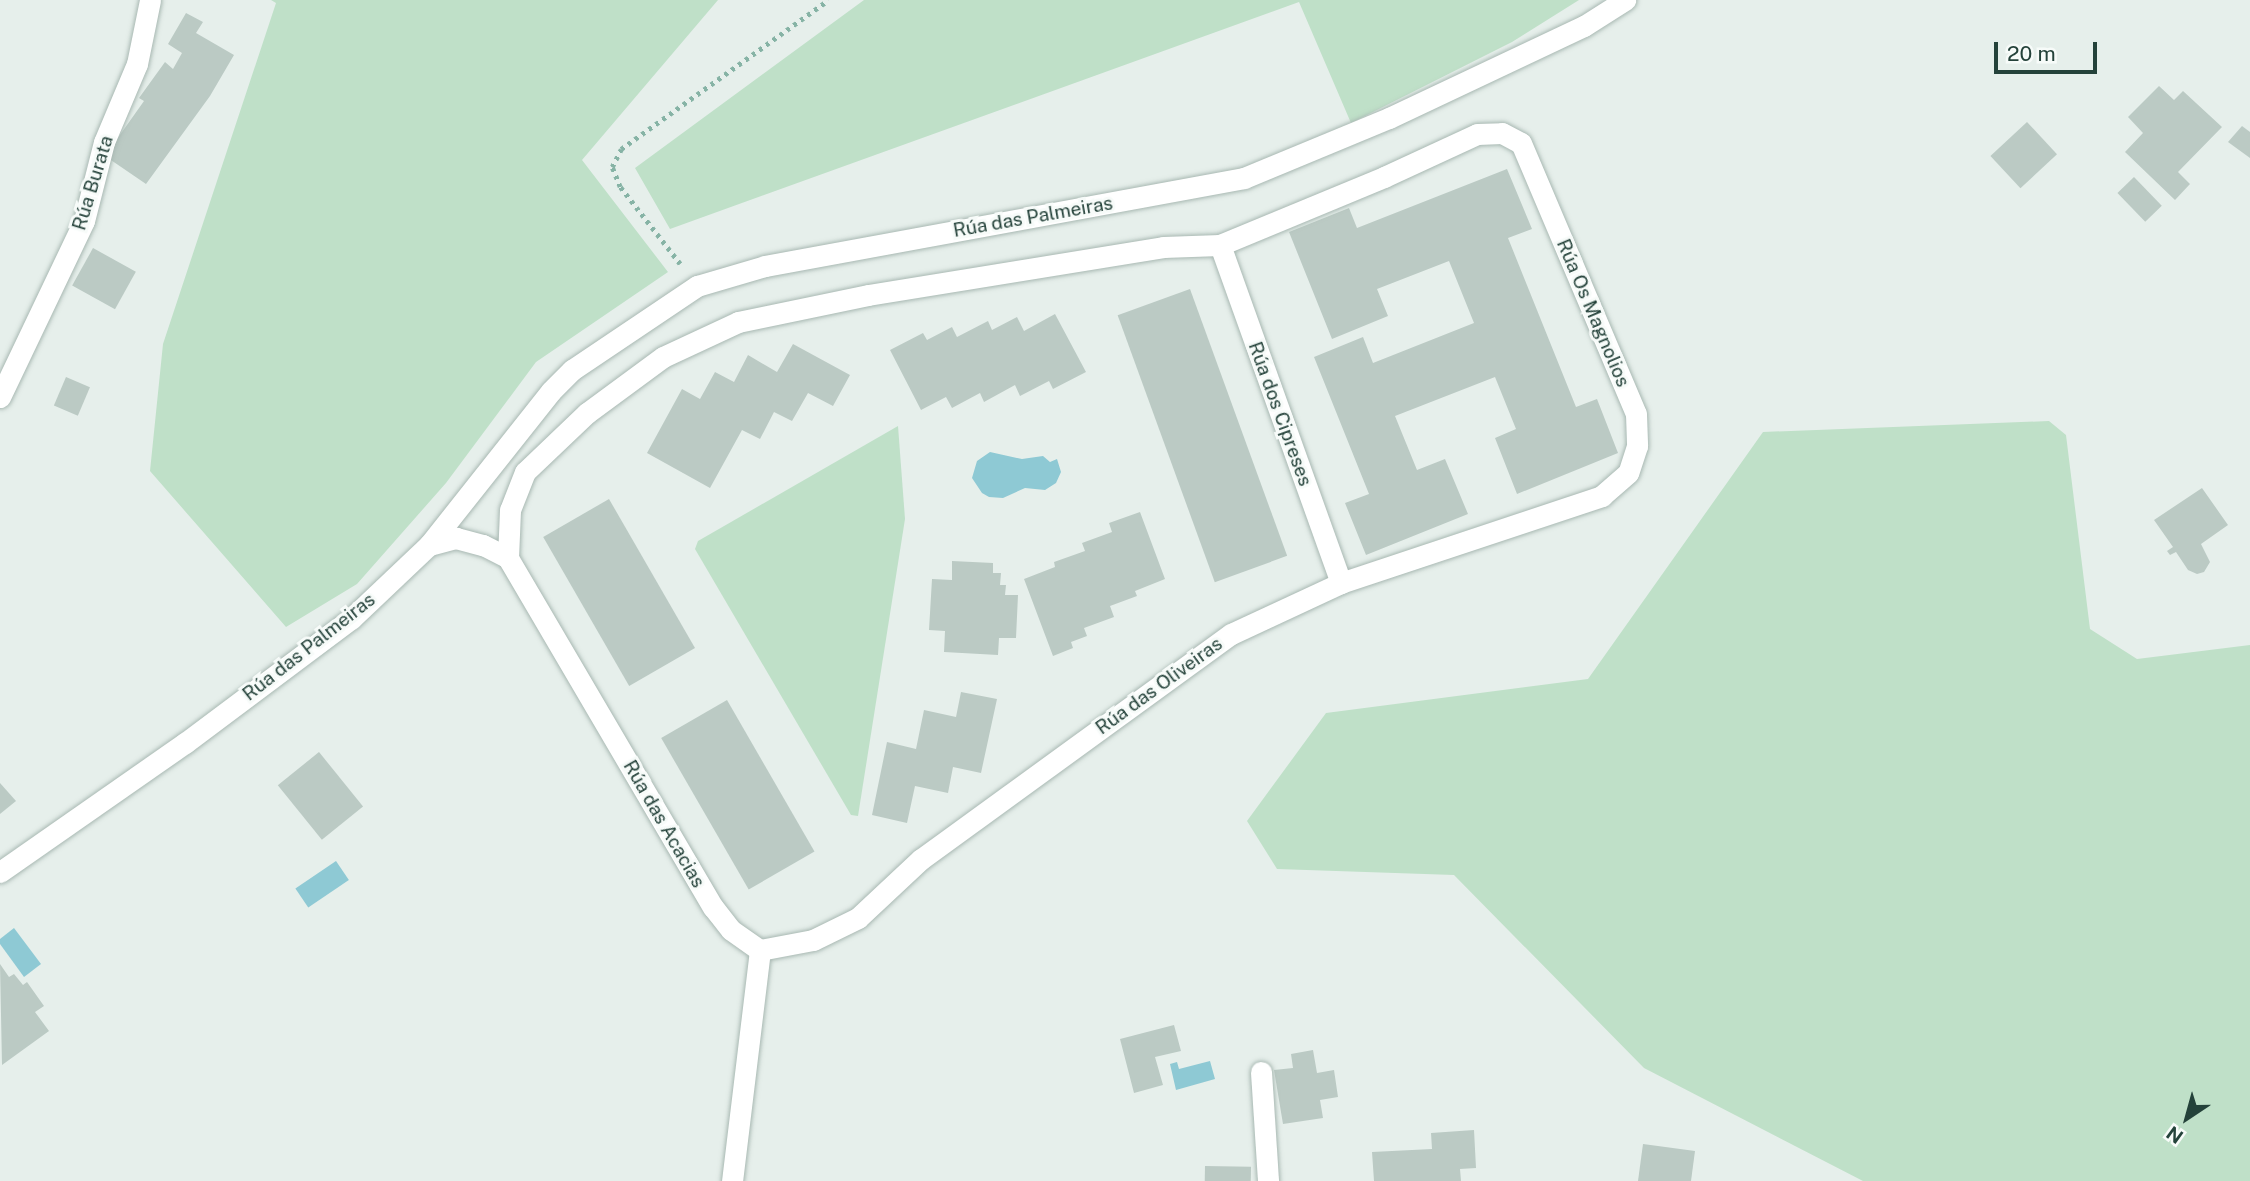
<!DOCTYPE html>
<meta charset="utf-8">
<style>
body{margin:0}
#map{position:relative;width:2250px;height:1181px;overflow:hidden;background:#e6efeb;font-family:"Public Sans",sans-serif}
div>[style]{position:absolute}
.green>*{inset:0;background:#bfe0c8}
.water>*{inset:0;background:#8ec9d4;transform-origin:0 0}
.building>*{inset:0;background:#bbcac4;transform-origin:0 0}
.path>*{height:4.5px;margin-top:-2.25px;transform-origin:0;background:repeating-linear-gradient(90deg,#86b3a5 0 3.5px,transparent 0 8.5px)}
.roads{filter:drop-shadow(0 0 2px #a8b8b2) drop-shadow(0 0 2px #a8b8b2)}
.street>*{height:21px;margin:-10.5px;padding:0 10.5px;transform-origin:10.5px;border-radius:10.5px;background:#fff}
span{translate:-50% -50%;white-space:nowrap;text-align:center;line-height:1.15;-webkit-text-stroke:6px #f7fbf9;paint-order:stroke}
.street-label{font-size:19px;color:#24423a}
.north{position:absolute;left:2152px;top:1083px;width:70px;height:70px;-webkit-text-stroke:5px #f7fbf9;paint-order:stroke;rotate:216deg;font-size:19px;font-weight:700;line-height:28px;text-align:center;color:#24423a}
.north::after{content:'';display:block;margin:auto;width:24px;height:32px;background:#24423a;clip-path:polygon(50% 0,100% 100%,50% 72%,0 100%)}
.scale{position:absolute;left:1994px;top:42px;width:103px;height:32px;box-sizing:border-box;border:4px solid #24423a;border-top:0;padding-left:9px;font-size:21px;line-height:24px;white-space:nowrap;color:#24423a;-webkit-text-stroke:5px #f7fbf9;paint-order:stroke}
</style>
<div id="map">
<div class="green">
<div style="clip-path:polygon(271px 0,718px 0,582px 160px,668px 272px,536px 362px,446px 483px,357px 584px,286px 627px,150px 471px,163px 344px,276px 3px)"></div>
<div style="clip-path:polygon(864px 0,1579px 0,1512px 42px,1351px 123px,1299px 2px,670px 229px,635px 168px)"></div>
<div style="clip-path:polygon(2049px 421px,2066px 435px,2090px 629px,2137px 659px,2250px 645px,2250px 1181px,1863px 1181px,1644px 1068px,1454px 875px,1277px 869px,1247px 821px,1326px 713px,1588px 679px,1763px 432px)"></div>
<div style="clip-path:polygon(898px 426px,905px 519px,858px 816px,851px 815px,695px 549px,698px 541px)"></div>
</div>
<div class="water">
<div style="clip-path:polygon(990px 452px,1022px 459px,1043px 456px,1050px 462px,1057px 459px,1061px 472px,1056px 483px,1045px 490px,1025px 488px,1003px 498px,989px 497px,982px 493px,972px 478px,977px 461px)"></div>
<div style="left:336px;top:861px;width:23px;height:49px;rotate:56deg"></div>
<div style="clip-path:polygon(14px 928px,41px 964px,24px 977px,0 944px,0 939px)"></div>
<div style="clip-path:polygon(1210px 1061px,1215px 1079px,1176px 1090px,1170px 1064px,1177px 1062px,1179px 1069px)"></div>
</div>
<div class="building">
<div style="clip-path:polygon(186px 13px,203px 22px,196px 33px,234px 55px,210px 96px,146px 184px,105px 156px,144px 101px,139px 98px,165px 62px,173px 69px,182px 53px,168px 44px)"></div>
<div style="clip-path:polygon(2159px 86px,2174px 100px,2183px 91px,2222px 127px,2178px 172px,2190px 184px,2175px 200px,2125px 152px,2143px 133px,2128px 117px)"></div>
<div style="left:2027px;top:122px;width:44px;height:50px;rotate:47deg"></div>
<div style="clip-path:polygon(2242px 126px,2250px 132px,2250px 158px,2228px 142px)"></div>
<div style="clip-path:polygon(1507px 169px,1532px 229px,1508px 238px,1576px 407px,1597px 399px,1618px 453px,1517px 494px,1495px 438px,1516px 429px,1495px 377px,1395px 416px,1417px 470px,1445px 459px,1468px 514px,1366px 555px,1345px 503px,1369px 494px,1314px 357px,1363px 337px,1373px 363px,1474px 323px,1449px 261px,1377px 289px,1388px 316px,1332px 339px,1289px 232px,1349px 208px,1357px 228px)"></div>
<div style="left:2134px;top:177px;width:40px;height:23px;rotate:46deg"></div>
<div style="left:93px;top:248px;width:49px;height:43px;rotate:29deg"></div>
<div style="left:1190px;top:289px;width:284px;height:77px;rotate:70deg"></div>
<div style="clip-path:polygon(1055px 314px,1086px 372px,1053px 389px,1049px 381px,1020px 396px,1015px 385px,984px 402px,980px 393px,952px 408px,946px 397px,921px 410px,890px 350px,923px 333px,927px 340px,952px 327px,957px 337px,988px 321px,992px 330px,1017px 317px,1024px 331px)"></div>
<div style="clip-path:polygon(793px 344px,850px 375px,833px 406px,808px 393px,792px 421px,774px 412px,760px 439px,742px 430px,710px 488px,647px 453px,682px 389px,700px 399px,715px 372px,734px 382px,748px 355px,777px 372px)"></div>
<div style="left:66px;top:377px;width:26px;height:31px;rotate:23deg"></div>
<div style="clip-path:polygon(2202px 488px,2228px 525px,2201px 544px,2210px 562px,2204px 572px,2197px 574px,2188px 570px,2176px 552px,2170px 555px,2167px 551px,2173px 547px,2154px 520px)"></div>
<div style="left:609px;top:499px;width:172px;height:76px;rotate:60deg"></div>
<div style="clip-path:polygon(1140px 512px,1165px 579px,1135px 591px,1137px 596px,1110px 606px,1114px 617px,1084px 628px,1087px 636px,1071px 642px,1073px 648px,1053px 656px,1024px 579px,1055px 567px,1054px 562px,1085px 551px,1082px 543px,1112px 532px,1109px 523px)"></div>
<div style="clip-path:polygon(952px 561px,993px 563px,993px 573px,1001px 573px,1000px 585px,1006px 585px,1005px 595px,1018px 595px,1016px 638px,999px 638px,998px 655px,944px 652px,945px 631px,929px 630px,932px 579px,952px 580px)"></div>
<div style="clip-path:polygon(961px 692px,997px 699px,981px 773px,953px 767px,948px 793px,915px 786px,907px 823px,872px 815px,887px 742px,916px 749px,924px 710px,956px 717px)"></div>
<div style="left:727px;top:700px;width:175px;height:76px;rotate:60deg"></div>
<div style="left:319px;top:752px;width:70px;height:53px;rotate:51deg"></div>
<div style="clip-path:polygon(0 783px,16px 801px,0 814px)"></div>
<div style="clip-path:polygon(0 964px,9px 977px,14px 974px,23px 985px,27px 982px,44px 1006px,35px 1012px,49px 1031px,2px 1065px)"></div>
<div style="clip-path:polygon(1174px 1025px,1181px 1051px,1155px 1057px,1163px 1085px,1134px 1093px,1120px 1039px)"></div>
<div style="clip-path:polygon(1313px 1050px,1317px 1073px,1334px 1070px,1338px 1097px,1320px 1100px,1323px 1118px,1283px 1124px,1274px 1070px,1293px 1068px,1291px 1054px)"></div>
<div style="clip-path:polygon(1474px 1130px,1476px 1168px,1460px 1169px,1461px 1181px,1374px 1181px,1372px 1152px,1432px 1149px,1431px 1133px)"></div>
<div style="clip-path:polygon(1643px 1144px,1695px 1151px,1691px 1181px,1638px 1181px)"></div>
<div style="left:1205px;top:1166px;width:46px;height:15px;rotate:1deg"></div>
</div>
<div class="path">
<div style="left:680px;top:264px;width:98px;rotate:-127.9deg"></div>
<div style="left:620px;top:187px;width:22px;rotate:-112deg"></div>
<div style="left:612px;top:167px;width:20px;rotate:-63deg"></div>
<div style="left:621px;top:149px;width:255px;rotate:-35.7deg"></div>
</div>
<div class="roads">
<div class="street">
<div style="left:1220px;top:245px;width:359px;rotate:70.3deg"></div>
<div style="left:0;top:397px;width:195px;rotate:-64.5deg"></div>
<div style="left:84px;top:221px;width:81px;rotate:-75.8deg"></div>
<div style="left:104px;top:142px;width:85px;rotate:-67.1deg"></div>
<div style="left:137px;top:64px;width:65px;rotate:-78.5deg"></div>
<div style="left:429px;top:545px;width:28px;rotate:-15deg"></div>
<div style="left:456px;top:538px;width:28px;rotate:15deg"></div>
<div style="left:483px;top:545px;width:28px;rotate:27deg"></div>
<div style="left:508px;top:558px;width:405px;rotate:59.6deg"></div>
<div style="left:713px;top:907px;width:29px;rotate:52deg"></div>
<div style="left:731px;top:930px;width:35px;rotate:35deg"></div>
<div style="left:760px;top:950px;width:233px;rotate:96.9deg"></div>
<div style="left:508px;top:558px;width:48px;rotate:-87.6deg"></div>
<div style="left:510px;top:510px;width:41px;rotate:-68.5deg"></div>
<div style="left:525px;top:472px;width:86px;rotate:-43.6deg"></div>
<div style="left:587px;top:413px;width:94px;rotate:-36.4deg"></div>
<div style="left:663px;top:357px;width:83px;rotate:-25deg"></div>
<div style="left:738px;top:322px;width:133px;rotate:-11.7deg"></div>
<div style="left:868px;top:295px;width:299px;rotate:-9.2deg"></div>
<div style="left:1163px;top:247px;width:57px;rotate:-2deg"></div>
<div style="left:1220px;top:245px;width:178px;rotate:-22.5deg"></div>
<div style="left:1384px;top:177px;width:102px;rotate:-24.8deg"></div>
<div style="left:1477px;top:134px;width:25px;rotate:-2deg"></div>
<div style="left:1502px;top:133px;width:21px;rotate:28deg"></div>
<div style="left:1521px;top:143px;width:294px;rotate:67deg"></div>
<div style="left:1636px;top:414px;width:32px;rotate:88deg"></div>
<div style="left:1637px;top:446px;width:28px;rotate:108deg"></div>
<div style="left:1628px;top:473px;width:35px;rotate:139deg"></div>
<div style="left:1602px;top:496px;width:275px;rotate:161.6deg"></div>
<div style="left:1341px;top:583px;width:121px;rotate:155.1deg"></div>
<div style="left:1231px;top:634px;width:383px;rotate:144deg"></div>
<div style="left:921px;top:859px;width:86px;rotate:136.9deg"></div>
<div style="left:858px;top:918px;width:50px;rotate:153.9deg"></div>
<div style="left:813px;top:940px;width:54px;rotate:169.3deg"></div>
<div style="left:0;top:872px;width:226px;rotate:-34.9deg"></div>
<div style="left:185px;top:743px;width:207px;rotate:-36.8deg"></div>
<div style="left:351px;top:619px;width:108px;rotate:-43.5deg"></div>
<div style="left:429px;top:545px;width:196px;rotate:-51.6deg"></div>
<div style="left:551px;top:391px;width:30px;rotate:-45deg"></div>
<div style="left:572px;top:370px;width:151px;rotate:-33.9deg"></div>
<div style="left:697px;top:286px;width:71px;rotate:-16.4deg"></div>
<div style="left:765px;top:266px;width:487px;rotate:-10.4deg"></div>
<div style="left:1244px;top:178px;width:157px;rotate:-22.5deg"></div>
<div style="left:1389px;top:118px;width:216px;rotate:-25.3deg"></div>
<div style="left:1584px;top:26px;width:49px;rotate:-32.4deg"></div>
<div style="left:1261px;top:1072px;width:109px;rotate:86.3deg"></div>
</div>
</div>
<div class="street-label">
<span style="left:93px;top:183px;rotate:-73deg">Rúa Burata</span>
<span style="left:1033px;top:217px;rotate:-10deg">Rúa das Palmeiras</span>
<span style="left:1593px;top:313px;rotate:67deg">Rúa Os Magnolios</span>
<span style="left:1280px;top:414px;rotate:70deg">Rúa dos Cipreses</span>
<span style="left:309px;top:647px;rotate:-38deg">Rúa das Palmeiras</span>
<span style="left:1159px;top:686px;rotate:-36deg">Rúa das Oliveiras</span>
<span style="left:664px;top:824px;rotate:60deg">Rúa das Acacias</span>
</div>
<div class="north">N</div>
<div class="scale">20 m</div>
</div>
